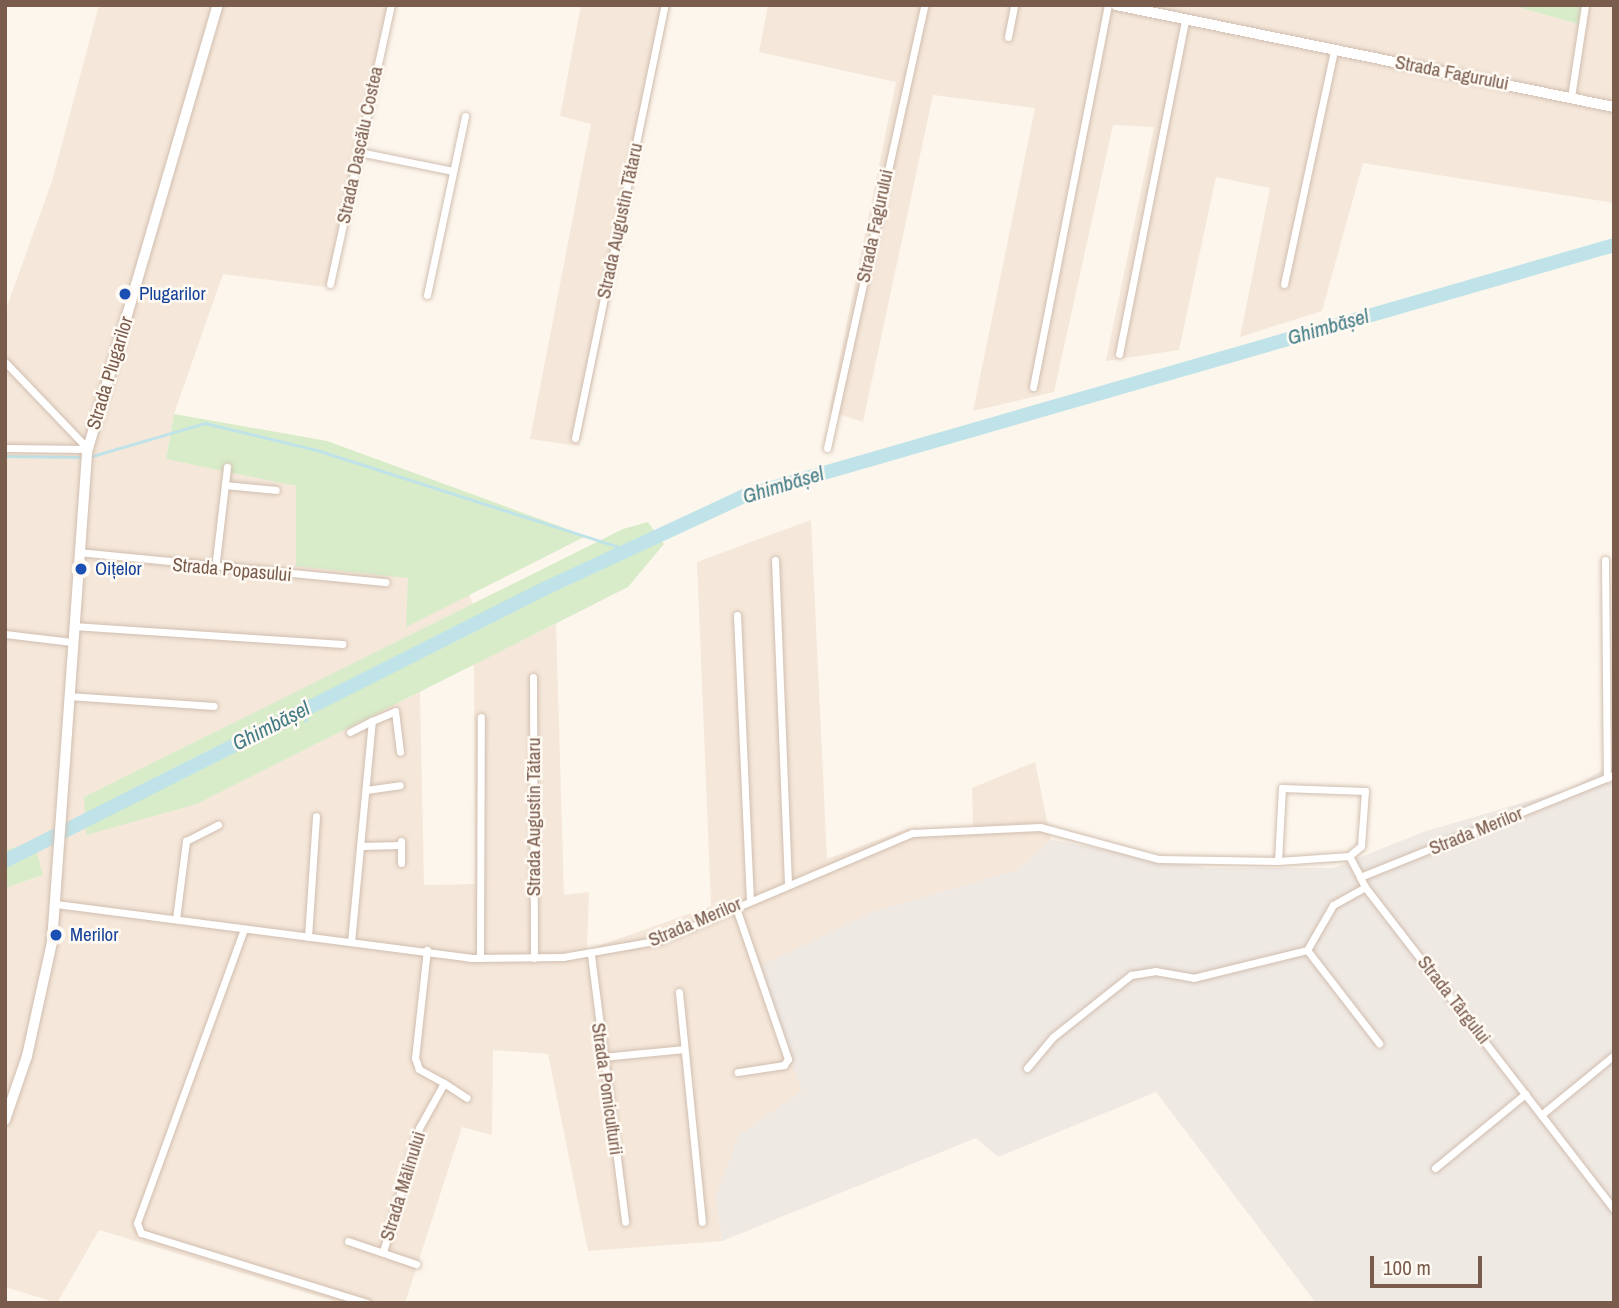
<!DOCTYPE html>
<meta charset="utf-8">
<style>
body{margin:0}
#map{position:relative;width:1619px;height:1308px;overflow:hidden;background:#fdf6ec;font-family:"Archivo Narrow",sans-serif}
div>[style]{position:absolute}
.residential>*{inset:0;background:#f5e8da}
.industrial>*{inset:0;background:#efe9e4}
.green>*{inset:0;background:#d8ecc9}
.stream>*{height:2.5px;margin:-1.25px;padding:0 1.25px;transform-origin:1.25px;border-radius:1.25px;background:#bfe3e8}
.river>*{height:14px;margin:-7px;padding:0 7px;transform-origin:7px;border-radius:7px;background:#bfe3e8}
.roads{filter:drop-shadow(0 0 2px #d1beb0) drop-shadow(0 0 2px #d1beb0)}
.street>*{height:7px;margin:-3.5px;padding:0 3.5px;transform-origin:3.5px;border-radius:3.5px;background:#fff}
.secondary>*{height:10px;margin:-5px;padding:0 5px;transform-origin:5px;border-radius:5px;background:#fff}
.dots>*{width:19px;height:19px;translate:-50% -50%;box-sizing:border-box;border:4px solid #fffaf3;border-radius:50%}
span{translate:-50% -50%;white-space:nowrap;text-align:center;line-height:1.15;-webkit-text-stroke:5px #fffaf3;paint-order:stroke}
.street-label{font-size:19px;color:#7a5c4d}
.transit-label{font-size:19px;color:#164399}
.left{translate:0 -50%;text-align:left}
.water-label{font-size:21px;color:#437c86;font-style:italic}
.frame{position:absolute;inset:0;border:7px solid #7a5c4d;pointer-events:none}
.scale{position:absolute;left:1370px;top:1256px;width:112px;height:32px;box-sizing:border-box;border:4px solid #7a5c4d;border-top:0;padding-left:9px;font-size:21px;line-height:24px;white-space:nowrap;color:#7a5c4d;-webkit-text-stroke:5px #fffaf3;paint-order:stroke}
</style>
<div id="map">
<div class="residential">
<div style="clip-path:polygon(99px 5px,387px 5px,326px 287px,223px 274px,174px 414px,166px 458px,296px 486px,409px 578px,406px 626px,469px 594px,473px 604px,84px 797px,197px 804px,420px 692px,424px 885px,475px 884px,474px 662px,556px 624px,564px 895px,589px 892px,587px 950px,711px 906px,697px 562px,811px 520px,827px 859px,907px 829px,973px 828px,972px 788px,1035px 762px,1051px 840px,1018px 870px,873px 912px,802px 1091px,739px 1135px,716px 1197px,722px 1241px,588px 1251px,548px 1054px,493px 1050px,492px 1135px,462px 1127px,405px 1303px,341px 1303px,99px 1230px,57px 1303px,5px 1287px,5px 888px,43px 875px,5px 850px,5px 312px,52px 181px)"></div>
<div style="clip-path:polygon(581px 5px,670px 5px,579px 446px,530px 439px,591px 124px,560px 116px)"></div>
<div style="clip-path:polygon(768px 5px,1511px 5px,1582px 25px,1585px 5px,1614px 5px,1614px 203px,1363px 163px,1322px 311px,1240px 337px,1270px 188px,1216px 177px,1179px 350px,1106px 361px,1154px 127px,1113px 125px,1054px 392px,973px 411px,1035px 108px,933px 95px,863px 422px,829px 411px,896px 82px,759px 52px)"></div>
</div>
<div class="industrial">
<div style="clip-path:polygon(1614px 763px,1614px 1303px,1316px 1303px,1156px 1092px,998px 1157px,976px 1138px,722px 1241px,716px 1197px,739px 1135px,802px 1091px,760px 966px,873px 912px,1018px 870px,1051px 840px,1207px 868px,1334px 868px,1423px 832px,1570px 789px)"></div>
</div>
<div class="green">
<div style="clip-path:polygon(1511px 5px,1585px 5px,1582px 25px)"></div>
<div style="clip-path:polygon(174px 414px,327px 441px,586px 536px,406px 627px,408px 578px,296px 566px,296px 486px,166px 459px)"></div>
<div style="clip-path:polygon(648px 522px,664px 544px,628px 587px,197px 804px,86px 835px,84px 797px,623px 529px)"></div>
<div style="clip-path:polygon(34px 842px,43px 875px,5px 888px,5px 850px)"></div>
</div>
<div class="stream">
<div style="left:5px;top:456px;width:77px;rotate:0.7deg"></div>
<div style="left:89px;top:457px;width:121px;rotate:-16.3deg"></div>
<div style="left:205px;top:423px;width:115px;rotate:13.6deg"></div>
<div style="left:317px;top:450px;width:327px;rotate:17.8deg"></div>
<div style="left:305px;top:721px;width:16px;rotate:-68deg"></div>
</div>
<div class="river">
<div style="left:5px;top:861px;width:606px;rotate:-26.78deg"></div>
<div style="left:546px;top:588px;width:218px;rotate:-24.9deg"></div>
<div style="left:744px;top:496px;width:905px;rotate:-16.09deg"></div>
</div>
<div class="roads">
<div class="street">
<div style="left:1008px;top:37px;width:33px;rotate:-79deg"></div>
<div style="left:1571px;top:97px;width:93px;rotate:-81.3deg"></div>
<div style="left:359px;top:152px;width:96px;rotate:11.4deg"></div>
<div style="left:330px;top:284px;width:286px;rotate:-77.7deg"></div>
<div style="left:1284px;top:284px;width:239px;rotate:-77.9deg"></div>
<div style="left:427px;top:295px;width:183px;rotate:-78deg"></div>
<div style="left:1119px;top:354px;width:340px;rotate:-78.8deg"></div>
<div style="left:5px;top:362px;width:120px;rotate:46.3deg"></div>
<div style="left:1033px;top:387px;width:389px;rotate:-78.9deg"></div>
<div style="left:575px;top:438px;width:442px;rotate:-78.3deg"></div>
<div style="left:5px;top:448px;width:82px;rotate:0.7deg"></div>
<div style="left:827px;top:448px;width:453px;rotate:-77.6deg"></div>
<div style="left:225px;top:485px;width:51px;rotate:5.6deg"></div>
<div style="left:79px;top:552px;width:308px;rotate:5.6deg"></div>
<div style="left:775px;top:560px;width:322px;rotate:87.7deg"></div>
<div style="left:1605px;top:560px;width:218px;rotate:89.5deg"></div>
<div style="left:215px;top:569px;width:103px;rotate:-83.3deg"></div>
<div style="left:737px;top:615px;width:283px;rotate:87.4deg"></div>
<div style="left:73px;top:626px;width:270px;rotate:3.8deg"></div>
<div style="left:5px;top:634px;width:67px;rotate:6.8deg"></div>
<div style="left:533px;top:677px;width:281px;rotate:89.8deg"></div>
<div style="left:68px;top:696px;width:146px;rotate:3.9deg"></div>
<div style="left:350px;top:732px;width:25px;rotate:-27deg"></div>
<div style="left:366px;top:790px;width:34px;rotate:-8deg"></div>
<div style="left:401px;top:841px;width:22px;rotate:90deg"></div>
<div style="left:360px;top:846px;width:41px;rotate:-1.4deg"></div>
<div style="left:1278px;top:861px;width:71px;rotate:-4deg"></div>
<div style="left:1349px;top:856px;width:24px;rotate:62deg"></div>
<div style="left:1360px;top:877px;width:274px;rotate:-21.9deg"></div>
<div style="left:1365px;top:887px;width:407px;rotate:52.3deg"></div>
<div style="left:56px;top:904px;width:418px;rotate:7.4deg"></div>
<div style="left:470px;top:958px;width:93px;rotate:-0.6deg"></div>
<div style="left:563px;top:957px;width:98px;rotate:-9.9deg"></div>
<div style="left:660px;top:940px;width:274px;rotate:-23deg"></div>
<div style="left:912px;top:833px;width:128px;rotate:-2.7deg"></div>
<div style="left:1040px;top:827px;width:123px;rotate:15.1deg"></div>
<div style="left:1159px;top:859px;width:119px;rotate:1deg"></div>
<div style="left:1278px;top:861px;width:73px;rotate:-86.9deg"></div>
<div style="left:1282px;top:788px;width:83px;rotate:2.1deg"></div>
<div style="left:1365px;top:791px;width:55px;rotate:94.2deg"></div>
<div style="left:1361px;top:846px;width:16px;rotate:140deg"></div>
<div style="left:735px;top:905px;width:163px;rotate:71deg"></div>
<div style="left:788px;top:1059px;width:7px;rotate:124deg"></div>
<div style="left:784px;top:1065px;width:47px;rotate:171.3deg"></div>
<div style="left:176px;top:919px;width:79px;rotate:-82.7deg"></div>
<div style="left:186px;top:841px;width:36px;rotate:-27deg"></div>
<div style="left:244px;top:929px;width:313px;rotate:110deg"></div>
<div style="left:137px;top:1223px;width:11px;rotate:68deg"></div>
<div style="left:141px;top:1233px;width:237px;rotate:17.2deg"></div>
<div style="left:308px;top:937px;width:121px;rotate:-86.2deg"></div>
<div style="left:351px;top:942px;width:222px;rotate:-84.6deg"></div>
<div style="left:372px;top:721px;width:25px;rotate:-23deg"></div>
<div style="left:395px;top:711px;width:41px;rotate:83deg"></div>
<div style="left:1307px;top:950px;width:118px;rotate:52.3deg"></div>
<div style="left:591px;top:955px;width:269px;rotate:82.7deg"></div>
<div style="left:480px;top:958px;width:241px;rotate:-89.8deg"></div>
<div style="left:679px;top:992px;width:231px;rotate:84.3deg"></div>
<div style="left:603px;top:1057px;width:81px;rotate:-5.6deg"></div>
<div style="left:1027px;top:1068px;width:40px;rotate:-50deg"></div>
<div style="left:1053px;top:1037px;width:100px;rotate:-38.5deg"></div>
<div style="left:1131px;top:975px;width:24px;rotate:-9deg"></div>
<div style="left:1155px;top:971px;width:39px;rotate:10deg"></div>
<div style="left:1193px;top:978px;width:117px;rotate:-13.8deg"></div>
<div style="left:1307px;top:950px;width:52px;rotate:-60deg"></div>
<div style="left:1333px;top:905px;width:37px;rotate:-29deg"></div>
<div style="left:1365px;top:887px;width:11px;rotate:-117deg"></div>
<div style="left:444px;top:1083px;width:27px;rotate:33deg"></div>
<div style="left:1541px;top:1115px;width:94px;rotate:-39.4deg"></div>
<div style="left:1435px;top:1168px;width:117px;rotate:-39.4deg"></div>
<div style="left:348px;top:1241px;width:72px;rotate:18.7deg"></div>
<div style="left:383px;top:1252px;width:129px;rotate:-73.8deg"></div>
<div style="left:419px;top:1128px;width:51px;rotate:-60.9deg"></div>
<div style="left:444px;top:1083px;width:29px;rotate:-151deg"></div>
<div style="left:419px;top:1069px;width:12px;rotate:-110deg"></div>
<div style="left:415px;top:1058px;width:109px;rotate:-83.7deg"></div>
</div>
<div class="secondary">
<div style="left:1116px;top:5px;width:508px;rotate:11.58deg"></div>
<div style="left:5px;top:1120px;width:68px;rotate:-71deg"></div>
<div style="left:27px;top:1056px;width:117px;rotate:-77.6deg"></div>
<div style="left:52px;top:942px;width:491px;rotate:-85.9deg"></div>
<div style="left:87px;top:452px;width:466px;rotate:-73.7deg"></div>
</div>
</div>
<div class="dots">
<div style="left:125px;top:294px;background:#1a4fb4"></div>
<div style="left:81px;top:569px;background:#1a4fb4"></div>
<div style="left:56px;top:935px;background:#1a4fb4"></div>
</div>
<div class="street-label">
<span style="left:1452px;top:73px;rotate:11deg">Strada Fagurului</span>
<span style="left:360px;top:145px;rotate:-78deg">Strada Dascălu Costea</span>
<span style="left:620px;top:221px;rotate:-78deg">Strada Augustin Tătaru</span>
<span style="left:875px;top:226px;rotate:-78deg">Strada Fagurului</span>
<span style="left:110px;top:373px;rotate:-73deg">Strada Plugarilor</span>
<span style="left:232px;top:570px;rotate:5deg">Strada Popasului</span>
<span style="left:534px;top:817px;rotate:-90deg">Strada Augustin Tătaru</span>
<span style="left:1476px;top:831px;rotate:-22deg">Strada Merilor</span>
<span style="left:695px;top:922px;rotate:-23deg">Strada Merilor</span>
<span style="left:1454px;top:1000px;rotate:52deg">Strada Târgului</span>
<span style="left:607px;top:1089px;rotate:82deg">Strada Pomiculturii</span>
<span style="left:403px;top:1186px;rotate:-73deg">Strada Mălinului</span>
</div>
<div class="transit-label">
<span class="left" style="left:139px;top:294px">Plugarilor</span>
<span class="left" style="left:95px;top:569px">Oițelor</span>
<span class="left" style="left:70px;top:935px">Merilor</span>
</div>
<div class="water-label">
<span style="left:1328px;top:327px;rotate:-16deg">Ghimbășel</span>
<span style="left:783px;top:485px;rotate:-17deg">Ghimbășel</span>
<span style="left:271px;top:726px;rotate:-27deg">Ghimbășel</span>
</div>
<div class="frame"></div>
<div class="scale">100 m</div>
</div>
